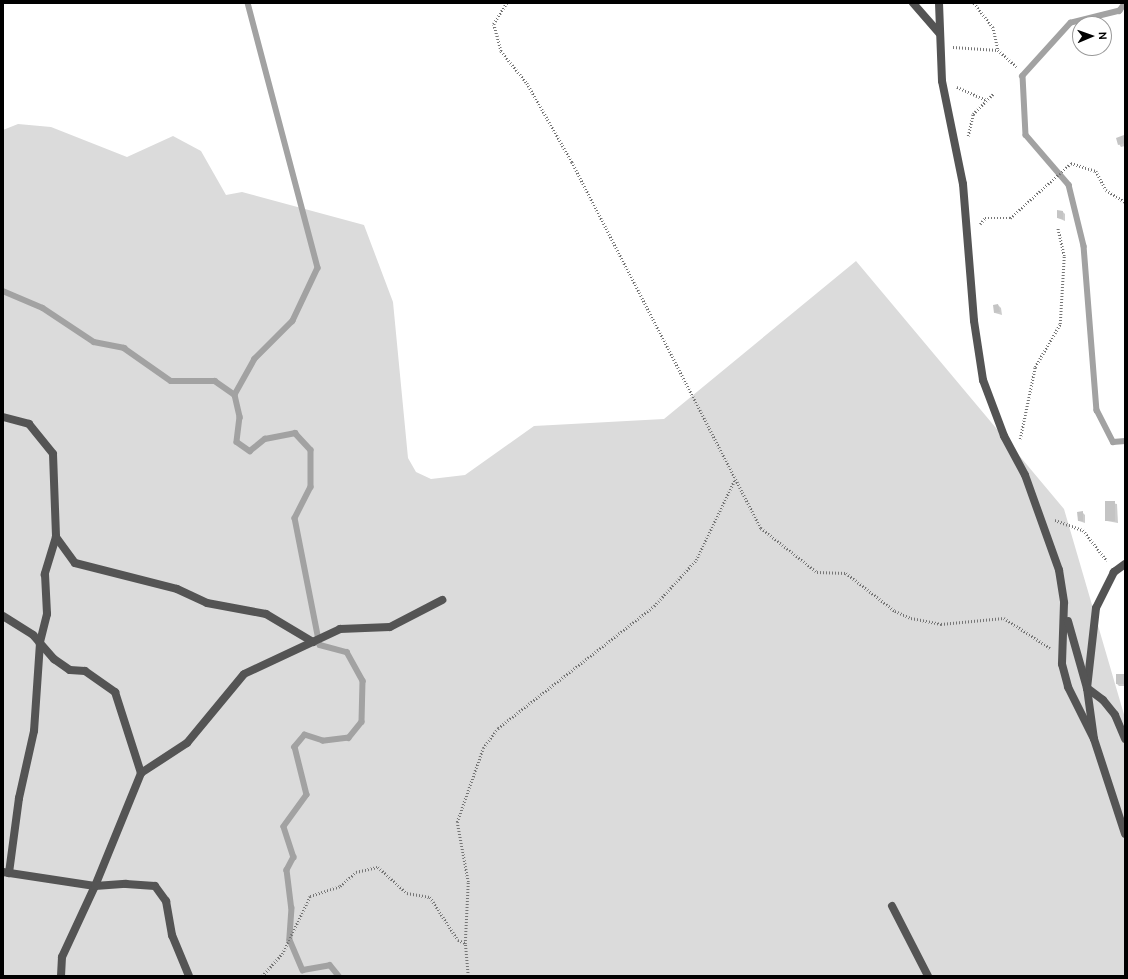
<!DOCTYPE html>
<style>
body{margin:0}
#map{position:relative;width:1128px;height:979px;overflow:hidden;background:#fff;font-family:Ubuntu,sans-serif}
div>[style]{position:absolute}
.green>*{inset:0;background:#dbdbdb}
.shadow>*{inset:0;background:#0003}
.stream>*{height:5.5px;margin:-2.75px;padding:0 2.75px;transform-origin:2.75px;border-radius:2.75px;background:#a2a2a2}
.building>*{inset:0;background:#c4c4c4;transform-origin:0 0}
.path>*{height:2.5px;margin-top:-1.25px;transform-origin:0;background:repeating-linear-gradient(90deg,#767676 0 1px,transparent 0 3px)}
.minor>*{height:8px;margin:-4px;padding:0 4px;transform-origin:4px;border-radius:4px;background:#545454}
span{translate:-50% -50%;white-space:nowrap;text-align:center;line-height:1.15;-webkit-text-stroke:4px #fff;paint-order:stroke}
.frame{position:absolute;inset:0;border:4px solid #000;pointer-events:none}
.north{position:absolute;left:1072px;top:16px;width:40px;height:40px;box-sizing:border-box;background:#fff;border:1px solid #999;border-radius:50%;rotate:88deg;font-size:11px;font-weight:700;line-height:16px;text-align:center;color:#000}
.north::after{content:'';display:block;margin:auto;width:14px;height:18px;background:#000;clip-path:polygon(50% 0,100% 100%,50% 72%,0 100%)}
</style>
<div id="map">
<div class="green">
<div style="clip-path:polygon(18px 124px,51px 127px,127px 157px,173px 136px,201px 151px,226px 195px,242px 192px,364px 225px,393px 302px,408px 458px,416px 472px,431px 479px,465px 475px,534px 426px,664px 419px,856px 261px,1064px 509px,1125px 718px,1125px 976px,3px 976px,3px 130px)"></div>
</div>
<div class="shadow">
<div style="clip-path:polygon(1124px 137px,1125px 146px,1121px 147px,1119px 144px)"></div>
<div style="clip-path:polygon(1063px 212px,1065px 214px,1065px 221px,1058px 218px)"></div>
<div style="clip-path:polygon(998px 305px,1001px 308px,1002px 315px,995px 313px)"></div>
<div style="clip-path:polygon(1106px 502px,1117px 504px,1118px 523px,1107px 521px)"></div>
<div style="clip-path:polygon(1082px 512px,1085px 515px,1085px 523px,1079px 521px)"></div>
<div style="clip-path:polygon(1125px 675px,1125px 686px,1119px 686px,1116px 683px)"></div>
</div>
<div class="stream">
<div style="left:248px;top:3px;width:274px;rotate:75.2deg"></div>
<div style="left:318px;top:268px;width:59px;rotate:115.3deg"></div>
<div style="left:293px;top:321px;width:54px;rotate:135deg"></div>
<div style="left:255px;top:359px;width:41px;rotate:119.1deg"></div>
<div style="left:235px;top:395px;width:23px;rotate:77deg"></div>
<div style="left:240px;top:417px;width:25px;rotate:97deg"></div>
<div style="left:237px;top:442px;width:16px;rotate:35deg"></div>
<div style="left:250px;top:451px;width:19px;rotate:-39deg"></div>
<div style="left:265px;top:439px;width:31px;rotate:-11deg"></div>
<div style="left:295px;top:433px;width:23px;rotate:47deg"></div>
<div style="left:311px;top:450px;width:37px;rotate:90deg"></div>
<div style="left:311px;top:487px;width:35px;rotate:117deg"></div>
<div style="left:295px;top:518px;width:129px;rotate:78.9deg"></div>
<div style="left:320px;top:645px;width:28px;rotate:15deg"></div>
<div style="left:347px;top:652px;width:33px;rotate:61deg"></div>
<div style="left:363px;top:681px;width:41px;rotate:91.4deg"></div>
<div style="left:362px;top:722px;width:21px;rotate:129deg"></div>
<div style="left:349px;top:738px;width:26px;rotate:173deg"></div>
<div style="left:323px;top:741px;width:19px;rotate:-162deg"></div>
<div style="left:305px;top:735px;width:16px;rotate:130deg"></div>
<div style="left:295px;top:747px;width:49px;rotate:76deg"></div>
<div style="left:307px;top:795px;width:39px;rotate:126deg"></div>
<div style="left:284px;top:827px;width:32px;rotate:72deg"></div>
<div style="left:294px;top:857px;width:15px;rotate:118deg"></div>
<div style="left:287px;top:870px;width:38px;rotate:83deg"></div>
<div style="left:292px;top:908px;width:32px;rotate:94deg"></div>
<div style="left:290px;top:940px;width:33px;rotate:67deg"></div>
<div style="left:303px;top:970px;width:27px;rotate:-10deg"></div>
<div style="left:330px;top:965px;width:14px;rotate:51deg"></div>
<div style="left:1125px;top:4px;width:9px;rotate:126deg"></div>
<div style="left:1120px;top:11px;width:50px;rotate:166.2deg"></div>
<div style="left:1071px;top:23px;width:72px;rotate:132.2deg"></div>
<div style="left:1023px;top:76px;width:59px;rotate:87.1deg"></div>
<div style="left:1026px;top:135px;width:66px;rotate:49.3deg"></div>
<div style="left:1069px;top:185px;width:63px;rotate:76.2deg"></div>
<div style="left:1084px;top:246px;width:165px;rotate:85.5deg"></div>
<div style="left:1097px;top:410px;width:36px;rotate:63deg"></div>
<div style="left:1113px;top:442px;width:12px;rotate:-5deg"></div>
<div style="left:3px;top:291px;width:43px;rotate:23deg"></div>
<div style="left:43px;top:308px;width:61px;rotate:33.7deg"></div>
<div style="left:94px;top:342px;width:31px;rotate:11deg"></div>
<div style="left:124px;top:348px;width:57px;rotate:35.1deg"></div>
<div style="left:171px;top:381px;width:44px"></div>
<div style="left:215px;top:381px;width:24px;rotate:35deg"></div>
</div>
<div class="building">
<div style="clip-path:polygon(1124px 135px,1125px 143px,1118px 145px,1116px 138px)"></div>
<div style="clip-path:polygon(1057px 210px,1063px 211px,1063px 219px,1057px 218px)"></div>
<div style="clip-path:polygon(998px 304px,1000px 312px,994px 313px,993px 305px)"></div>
<div style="left:1105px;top:501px;width:10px;height:20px"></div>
<div style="clip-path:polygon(1083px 511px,1083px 521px,1078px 521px,1077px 512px)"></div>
<div style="left:1116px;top:674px;width:9px;height:10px"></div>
</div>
<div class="path">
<div style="left:507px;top:3px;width:25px;rotate:122deg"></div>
<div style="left:494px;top:24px;width:28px;rotate:75deg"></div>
<div style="left:501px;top:51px;width:41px;rotate:50.9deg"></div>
<div style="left:527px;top:83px;width:91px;rotate:60.3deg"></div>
<div style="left:572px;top:162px;width:412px;rotate:62.7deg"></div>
<div style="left:761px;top:528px;width:71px;rotate:38.2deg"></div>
<div style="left:817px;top:572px;width:29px;rotate:2deg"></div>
<div style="left:846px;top:573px;width:62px;rotate:37.8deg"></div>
<div style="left:895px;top:611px;width:17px;rotate:24deg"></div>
<div style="left:911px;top:618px;width:31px;rotate:11deg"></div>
<div style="left:941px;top:624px;width:63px;rotate:-5.4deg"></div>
<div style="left:1004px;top:618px;width:55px;rotate:33.1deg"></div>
<div style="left:974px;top:3px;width:31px;rotate:52deg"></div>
<div style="left:993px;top:27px;width:23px;rotate:77deg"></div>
<div style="left:953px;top:47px;width:45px;rotate:3.8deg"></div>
<div style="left:998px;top:50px;width:25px;rotate:42deg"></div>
<div style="left:957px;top:87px;width:32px;rotate:24deg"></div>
<div style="left:968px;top:136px;width:23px;rotate:-77deg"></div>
<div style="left:973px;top:114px;width:30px;rotate:-45deg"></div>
<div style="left:980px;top:224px;width:8px;rotate:-50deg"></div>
<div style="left:985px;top:218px;width:25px"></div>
<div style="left:1010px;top:218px;width:82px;rotate:-42deg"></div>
<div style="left:1071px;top:163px;width:26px;rotate:18deg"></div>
<div style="left:1096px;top:171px;width:21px;rotate:62deg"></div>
<div style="left:1106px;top:190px;width:22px;rotate:32deg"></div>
<div style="left:1020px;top:439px;width:74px;rotate:-78.2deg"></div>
<div style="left:1035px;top:367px;width:50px;rotate:-59.8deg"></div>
<div style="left:1060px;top:324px;width:68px;rotate:-86.6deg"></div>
<div style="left:1064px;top:256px;width:28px;rotate:-103deg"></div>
<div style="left:1055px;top:520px;width:30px;rotate:20deg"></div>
<div style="left:1083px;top:530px;width:39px;rotate:52deg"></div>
<div style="left:262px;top:976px;width:30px;rotate:-48deg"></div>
<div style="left:282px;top:954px;width:64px;rotate:-64.2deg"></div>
<div style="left:310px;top:896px;width:32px;rotate:-18deg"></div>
<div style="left:340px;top:886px;width:21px;rotate:-41deg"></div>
<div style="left:356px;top:872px;width:23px;rotate:-13deg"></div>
<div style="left:378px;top:867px;width:39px;rotate:42deg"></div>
<div style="left:407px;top:893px;width:23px;rotate:10deg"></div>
<div style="left:430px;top:897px;width:51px;rotate:56.9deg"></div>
<div style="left:458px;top:940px;width:8px;rotate:23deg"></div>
<div style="left:468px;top:976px;width:32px;rotate:-95deg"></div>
<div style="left:465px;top:944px;width:62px;rotate:-87.2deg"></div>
<div style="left:468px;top:882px;width:61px;rotate:-100.4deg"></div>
<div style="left:457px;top:822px;width:78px;rotate:-70.6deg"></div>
<div style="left:483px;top:748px;width:25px;rotate:-53deg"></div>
<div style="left:498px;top:728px;width:198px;rotate:-38deg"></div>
<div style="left:654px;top:606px;width:62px;rotate:-47.6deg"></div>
<div style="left:696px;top:560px;width:90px;rotate:-64.3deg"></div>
</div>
<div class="minor">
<div style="left:913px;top:3px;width:40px;rotate:49deg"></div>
<div style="left:939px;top:3px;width:78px;rotate:87.8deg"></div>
<div style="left:942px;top:81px;width:105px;rotate:78.5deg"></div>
<div style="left:963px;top:184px;width:137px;rotate:85.4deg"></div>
<div style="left:974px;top:321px;width:60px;rotate:81.3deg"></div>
<div style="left:983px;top:380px;width:60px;rotate:69.4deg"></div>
<div style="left:1004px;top:436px;width:44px;rotate:61.7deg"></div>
<div style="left:1025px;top:475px;width:101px;rotate:70.3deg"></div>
<div style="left:1059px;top:570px;width:33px;rotate:81deg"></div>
<div style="left:1064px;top:603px;width:61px;rotate:91.9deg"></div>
<div style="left:1062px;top:664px;width:24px;rotate:75deg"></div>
<div style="left:1068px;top:687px;width:58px;rotate:63.4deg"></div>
<div style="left:1094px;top:739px;width:100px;rotate:71.9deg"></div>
<div style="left:3px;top:417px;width:27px;rotate:15deg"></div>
<div style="left:29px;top:424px;width:38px;rotate:51deg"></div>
<div style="left:53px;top:454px;width:83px;rotate:87.9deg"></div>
<div style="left:56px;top:537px;width:39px;rotate:107deg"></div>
<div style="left:45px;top:574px;width:40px;rotate:87.1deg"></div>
<div style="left:47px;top:614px;width:30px;rotate:104deg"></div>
<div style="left:40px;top:643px;width:88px;rotate:93.9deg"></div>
<div style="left:34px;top:731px;width:69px;rotate:102.6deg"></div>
<div style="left:19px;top:798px;width:76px;rotate:97.6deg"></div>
<div style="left:56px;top:537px;width:32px;rotate:54deg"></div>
<div style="left:75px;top:563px;width:105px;rotate:14.3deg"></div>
<div style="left:177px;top:589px;width:33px;rotate:25deg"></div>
<div style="left:207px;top:603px;width:60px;rotate:10.6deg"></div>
<div style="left:266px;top:614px;width:55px;rotate:30.8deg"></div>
<div style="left:1125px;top:564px;width:14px;rotate:144deg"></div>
<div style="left:1114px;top:572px;width:40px;rotate:116.6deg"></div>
<div style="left:1096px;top:608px;width:81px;rotate:96.4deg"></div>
<div style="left:1087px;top:688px;width:20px;rotate:37deg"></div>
<div style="left:1103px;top:700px;width:19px;rotate:51deg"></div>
<div style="left:1115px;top:715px;width:26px;rotate:67deg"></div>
<div style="left:3px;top:616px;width:36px;rotate:32deg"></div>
<div style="left:33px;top:635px;width:32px;rotate:49deg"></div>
<div style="left:54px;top:659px;width:19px;rotate:35deg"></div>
<div style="left:70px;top:670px;width:15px;rotate:4deg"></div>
<div style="left:85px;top:671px;width:37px;rotate:35deg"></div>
<div style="left:115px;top:692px;width:85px;rotate:72.2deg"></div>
<div style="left:141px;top:773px;width:55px;rotate:-33.1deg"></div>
<div style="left:187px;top:743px;width:89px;rotate:-50.4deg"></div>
<div style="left:244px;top:674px;width:106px;rotate:-25.1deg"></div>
<div style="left:340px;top:629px;width:50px;rotate:-2.3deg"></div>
<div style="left:390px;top:627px;width:59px;rotate:-27.4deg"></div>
<div style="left:1068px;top:621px;width:70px;rotate:74.2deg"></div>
<div style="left:1087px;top:688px;width:51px;rotate:82.2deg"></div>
<div style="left:3px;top:872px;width:93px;rotate:8.7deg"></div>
<div style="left:95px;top:886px;width:122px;rotate:-67.8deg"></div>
<div style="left:892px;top:906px;width:79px;rotate:62.8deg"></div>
<div style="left:61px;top:976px;width:19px;rotate:-87deg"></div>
<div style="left:62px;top:957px;width:78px;rotate:-65.1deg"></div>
<div style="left:95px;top:886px;width:31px;rotate:-4deg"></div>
<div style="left:126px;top:884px;width:29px;rotate:4deg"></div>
<div style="left:155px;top:886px;width:19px;rotate:54deg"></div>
<div style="left:166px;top:901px;width:35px;rotate:80deg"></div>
<div style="left:172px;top:935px;width:44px;rotate:67.5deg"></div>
</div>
<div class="frame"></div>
<div class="north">N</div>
</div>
